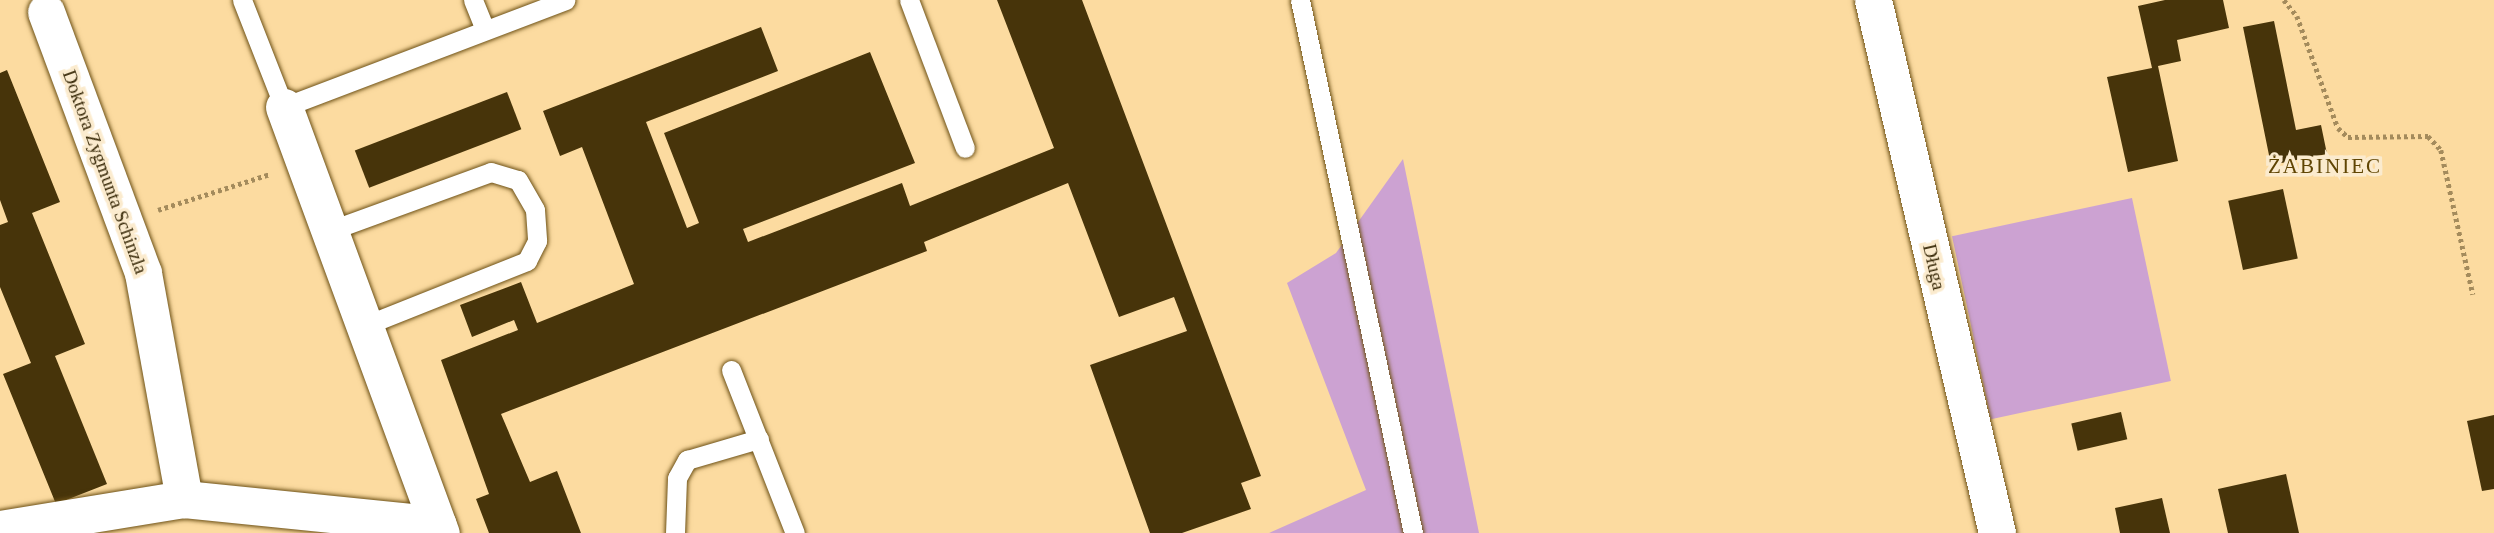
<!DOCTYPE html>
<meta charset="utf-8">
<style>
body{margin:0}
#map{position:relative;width:2494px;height:533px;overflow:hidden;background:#fcdba0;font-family:Georgia,serif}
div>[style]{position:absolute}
.green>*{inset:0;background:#cca2d2;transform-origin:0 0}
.building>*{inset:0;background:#47340a;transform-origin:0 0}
.path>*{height:4.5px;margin-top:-2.25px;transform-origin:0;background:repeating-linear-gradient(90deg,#a48b5c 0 3.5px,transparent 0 7px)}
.roads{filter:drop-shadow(0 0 2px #6e5217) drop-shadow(0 0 2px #6e5217)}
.lane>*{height:19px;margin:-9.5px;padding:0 9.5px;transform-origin:9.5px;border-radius:9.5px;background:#fff}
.street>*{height:37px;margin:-18.5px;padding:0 18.5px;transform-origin:18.5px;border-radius:18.5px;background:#fff}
span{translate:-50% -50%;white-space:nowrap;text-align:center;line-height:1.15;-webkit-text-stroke:7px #fbebce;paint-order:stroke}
.street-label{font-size:19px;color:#382908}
.neighbourhood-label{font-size:21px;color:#604503;letter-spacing:2px}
</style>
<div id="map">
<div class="green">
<div style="clip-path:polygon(1403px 159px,1479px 533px,1269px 533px,1366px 490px,1287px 283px,1336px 253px)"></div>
<div style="left:2132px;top:198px;width:187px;height:184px;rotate:78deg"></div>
</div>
<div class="building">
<div style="clip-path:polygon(997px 0,1082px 0,1261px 476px,1241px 483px,1251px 509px,1182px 533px,1150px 533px,1090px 365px,1187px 331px,1174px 297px,1119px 317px,1068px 183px,924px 242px,927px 251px,501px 414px,530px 482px,557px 471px,581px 533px,489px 533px,476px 499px,489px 494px,441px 360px,518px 330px,514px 320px,472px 337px,460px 305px,521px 282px,537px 323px,634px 284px,582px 147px,560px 156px,543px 111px,761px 27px,778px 71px,646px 122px,687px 228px,699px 223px,664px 133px,870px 52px,915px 163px,743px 229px,748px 242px,902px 183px,910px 206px,1054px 148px)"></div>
<div style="clip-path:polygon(2165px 0,2223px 0,2229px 28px,2177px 40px,2181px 61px,2158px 66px,2178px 161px,2128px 172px,2107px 77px,2152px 68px,2138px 6px)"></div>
<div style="clip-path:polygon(2274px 21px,2296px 130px,2321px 125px,2327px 154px,2271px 165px,2243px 27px)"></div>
<div style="clip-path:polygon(7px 70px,60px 202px,32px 213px,85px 344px,55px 356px,107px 484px,56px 504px,3px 374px,31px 363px,0 287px,0 225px,8px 222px,0 200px,0 73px)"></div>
<div style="left:507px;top:92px;width:40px;height:163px;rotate:69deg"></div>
<div style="left:2283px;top:189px;width:71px;height:56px;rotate:78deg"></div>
<div style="left:2121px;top:412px;width:28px;height:51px;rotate:77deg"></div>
<div style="clip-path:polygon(2494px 415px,2494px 489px,2482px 491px,2467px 421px)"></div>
<div style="clip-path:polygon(2286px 474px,2299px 533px,2228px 533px,2218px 489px)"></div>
<div style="clip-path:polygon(2162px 498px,2170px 533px,2120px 533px,2115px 508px)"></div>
</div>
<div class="path">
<div style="left:2284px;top:0;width:21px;rotate:51deg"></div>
<div style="left:2297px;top:16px;width:119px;rotate:69.9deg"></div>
<div style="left:2338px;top:128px;width:13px;rotate:42deg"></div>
<div style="left:2348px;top:137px;width:80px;rotate:-0.7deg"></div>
<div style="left:2428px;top:136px;width:19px;rotate:47deg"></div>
<div style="left:2441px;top:150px;width:148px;rotate:77.5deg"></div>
<div style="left:158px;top:210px;width:118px;rotate:-17.8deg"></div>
</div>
<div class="roads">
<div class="lane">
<div style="left:242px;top:0;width:115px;rotate:68.6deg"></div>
<div style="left:284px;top:107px;width:301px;rotate:-20.8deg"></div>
<div style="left:473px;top:0;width:32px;rotate:68deg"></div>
<div style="left:909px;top:0;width:158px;rotate:69.3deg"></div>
<div style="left:1300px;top:0;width:545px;rotate:78.03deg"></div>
<div style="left:329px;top:231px;width:172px;rotate:-20deg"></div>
<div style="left:491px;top:172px;width:28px;rotate:17deg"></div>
<div style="left:518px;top:180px;width:34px;rotate:60deg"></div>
<div style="left:535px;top:210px;width:31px;rotate:86deg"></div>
<div style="left:537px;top:241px;width:22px;rotate:117deg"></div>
<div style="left:527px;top:261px;width:175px;rotate:158.3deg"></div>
<div style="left:731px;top:370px;width:175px;rotate:68.6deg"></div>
<div style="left:675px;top:533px;width:55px;rotate:-87.9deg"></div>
<div style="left:677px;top:478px;width:21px;rotate:-61deg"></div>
<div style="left:687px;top:460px;width:75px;rotate:-16.3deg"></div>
</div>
<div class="street">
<div style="left:1873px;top:0;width:547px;rotate:76.9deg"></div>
<div style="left:46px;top:12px;width:278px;rotate:69.6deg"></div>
<div style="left:143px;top:273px;width:230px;rotate:79.7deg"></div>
<div style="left:284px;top:107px;width:454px;rotate:69.8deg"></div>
<div style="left:0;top:529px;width:186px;rotate:-9.3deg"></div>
<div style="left:184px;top:499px;width:255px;rotate:5.8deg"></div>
</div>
</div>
<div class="street-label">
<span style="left:105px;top:172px;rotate:70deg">Doktora Zygmunta Schinzla</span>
<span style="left:1934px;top:267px;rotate:77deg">Długa</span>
</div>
<div class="neighbourhood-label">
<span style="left:2325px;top:166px">ŻABINIEC</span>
</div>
</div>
